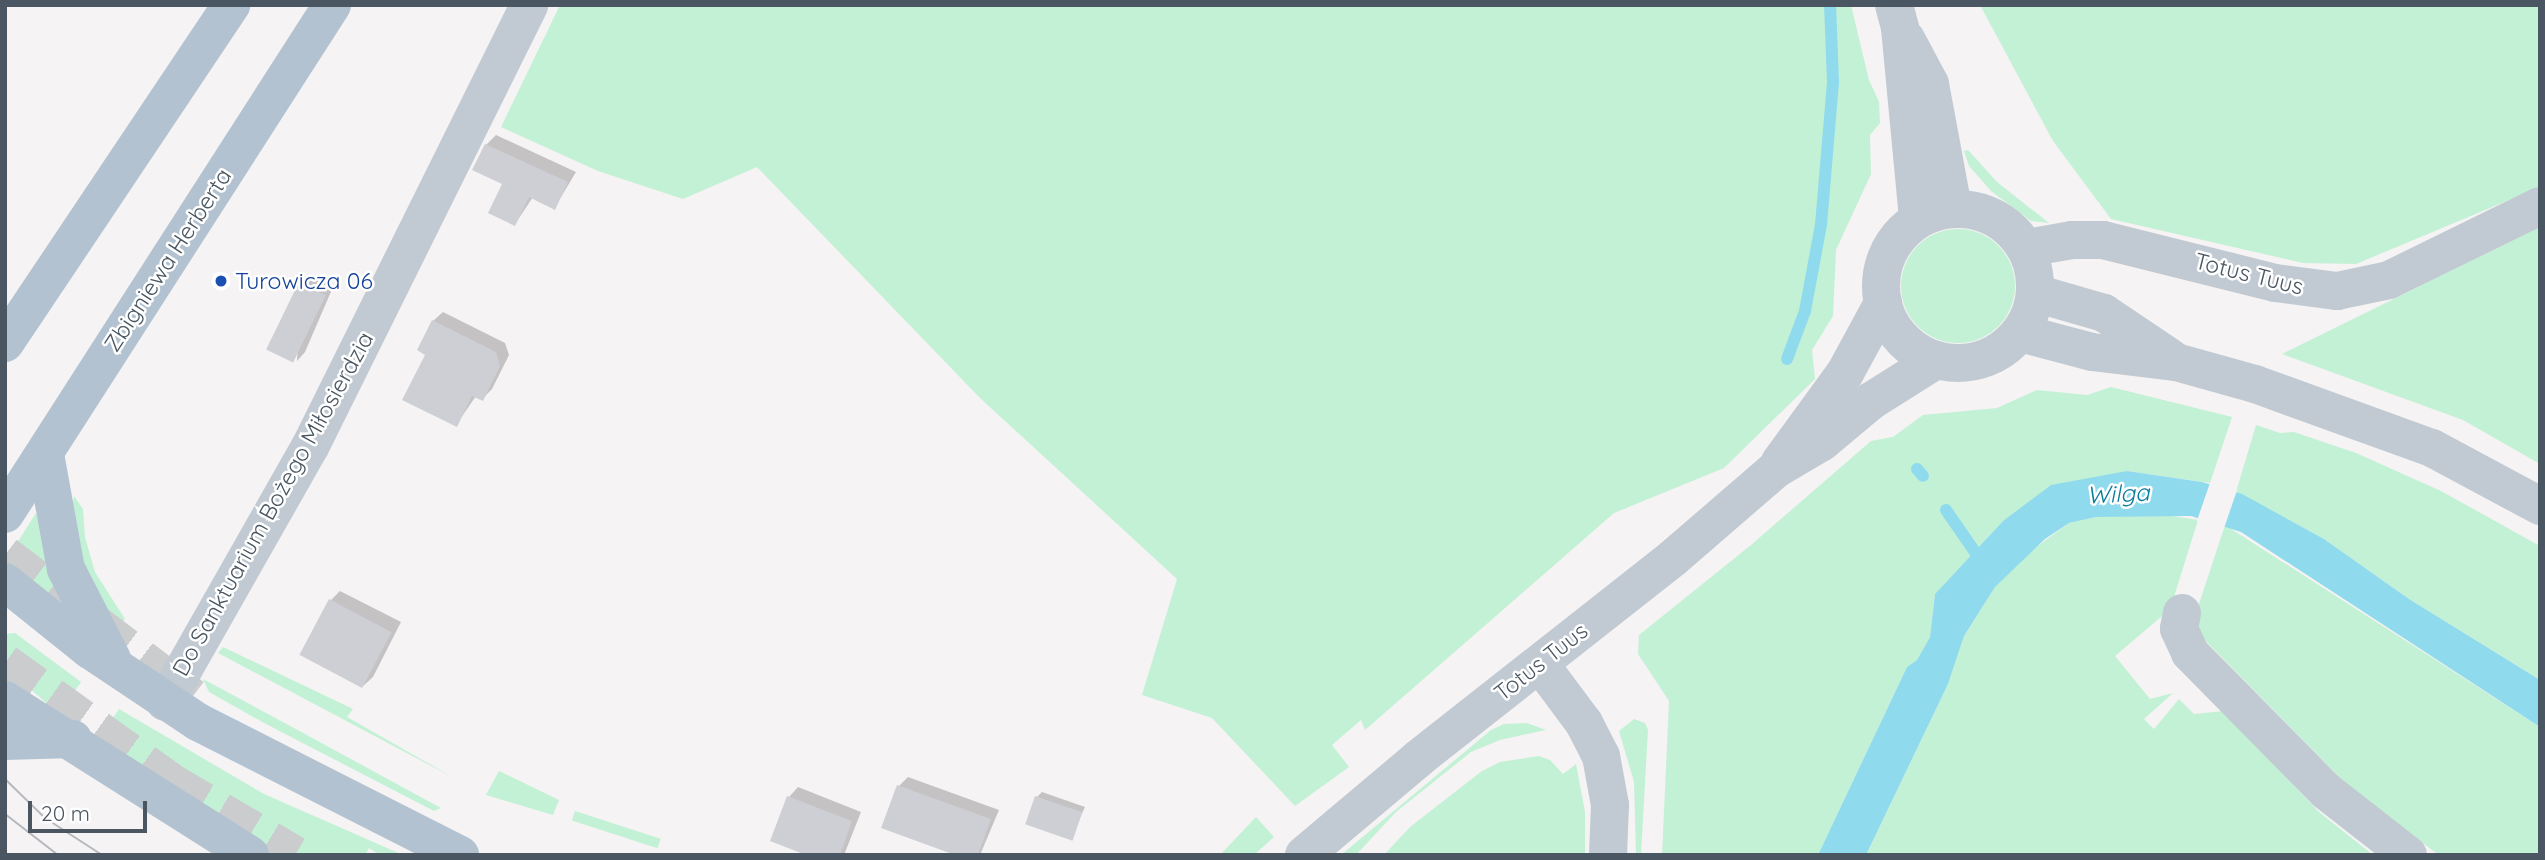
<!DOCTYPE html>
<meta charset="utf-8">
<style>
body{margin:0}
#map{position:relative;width:2545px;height:860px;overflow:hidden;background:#f5f3f3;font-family:Quicksand,sans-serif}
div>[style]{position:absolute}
.green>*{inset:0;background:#c3f1d5;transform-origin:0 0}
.round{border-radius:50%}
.water>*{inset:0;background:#90daee}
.pier>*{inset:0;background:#f5f3f3;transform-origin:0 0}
.shadow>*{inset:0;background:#0003}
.stream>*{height:12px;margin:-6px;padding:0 6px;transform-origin:6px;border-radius:6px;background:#90daee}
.building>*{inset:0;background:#cdcfd5;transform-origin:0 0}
.major-tunnel>*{height:38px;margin-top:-19px;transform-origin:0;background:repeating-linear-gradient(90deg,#caccce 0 38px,transparent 0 57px)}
.minor>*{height:38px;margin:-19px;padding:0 19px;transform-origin:19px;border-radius:19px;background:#c1cad2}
.minor>.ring{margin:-19px;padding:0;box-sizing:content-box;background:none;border:38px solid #c1cad2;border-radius:50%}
.major>*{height:38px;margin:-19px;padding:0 19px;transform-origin:19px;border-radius:19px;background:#b3c2d1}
.tram>*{height:2px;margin:-1px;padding:0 1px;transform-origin:1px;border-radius:1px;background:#b5b8bd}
.dots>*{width:19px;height:19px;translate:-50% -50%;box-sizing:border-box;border:4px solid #fff;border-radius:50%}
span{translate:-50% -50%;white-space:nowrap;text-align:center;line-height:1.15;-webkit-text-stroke:5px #fff;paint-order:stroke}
.street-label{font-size:23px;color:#4a5661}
.transit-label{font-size:23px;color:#164399}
.left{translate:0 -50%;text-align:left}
.water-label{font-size:24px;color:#0c7c9b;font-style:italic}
.frame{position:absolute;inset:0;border:7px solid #4a5661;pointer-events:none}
.scale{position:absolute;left:28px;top:801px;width:119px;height:32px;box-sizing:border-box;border:4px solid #4a5661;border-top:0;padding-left:9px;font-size:21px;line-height:24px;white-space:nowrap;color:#4a5661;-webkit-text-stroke:5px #fff;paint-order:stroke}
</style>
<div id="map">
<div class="green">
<div style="clip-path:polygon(560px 5px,1851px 5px,1869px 80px,1879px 102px,1880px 123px,1870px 135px,1871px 174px,1836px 250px,1833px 316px,1812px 350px,1815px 379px,1724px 468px,1614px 513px,1365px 730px,1361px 720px,1332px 745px,1349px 767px,1295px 806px,1212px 718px,1142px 695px,1177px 579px,980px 398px,757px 167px,683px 199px,598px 171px,501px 127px)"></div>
<div style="clip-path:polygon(1980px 5px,2540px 5px,2540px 187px,2356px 264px,2303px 263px,2111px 219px,2053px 141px)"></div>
<div style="clip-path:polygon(1968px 150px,1997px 182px,2049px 223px,2031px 221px,1991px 191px,1969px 166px,1964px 151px)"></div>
<div style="clip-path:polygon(2540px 227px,2540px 464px,2463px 420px,2282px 354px)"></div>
<div class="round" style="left:1901px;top:229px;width:114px;height:114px"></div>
<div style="clip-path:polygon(2111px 387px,2232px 417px,2210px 483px,2127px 471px,2003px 521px,1935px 594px,1930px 637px,1917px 660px,1907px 667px,1818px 855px,1662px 855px,1669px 701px,1638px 654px,1639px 635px,1751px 545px,1871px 441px,1893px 437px,1923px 415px,1997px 408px,2037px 390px,2087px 395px)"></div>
<div style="clip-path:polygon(2256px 425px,2280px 433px,2294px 432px,2356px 453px,2441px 491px,2540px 546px,2540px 680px,2409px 599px,2324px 539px,2236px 492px)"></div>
<div style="clip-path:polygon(74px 496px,83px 509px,85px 537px,95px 572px,125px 619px,119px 627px,87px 582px,72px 509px)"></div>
<div style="clip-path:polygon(36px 513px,65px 609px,62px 610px,5px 562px)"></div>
<div style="clip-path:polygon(2159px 514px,2198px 520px,2173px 600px,2161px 617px,2115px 656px,2150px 699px,2173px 693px,2144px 719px,2154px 729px,2179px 699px,2194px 714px,2224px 711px,2319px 812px,2373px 855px,1866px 855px,1948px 684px,1964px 636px,1995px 587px,2020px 559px,2069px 523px,2096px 517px)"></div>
<div style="clip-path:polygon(2225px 525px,2540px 727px,2540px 855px,2439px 855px,2356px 794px,2196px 631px,2198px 607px)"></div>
<div style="clip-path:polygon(15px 633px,81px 682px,59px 714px,28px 687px,7px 660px,5px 634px)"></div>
<div style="clip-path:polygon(223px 647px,353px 709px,347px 717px,454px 778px,218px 653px)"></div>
<div style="clip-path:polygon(203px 679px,281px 721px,441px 808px,434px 811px,266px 724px,209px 692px)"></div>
<div style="clip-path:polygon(119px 709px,264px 794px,403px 855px,380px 855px,369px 848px,365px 855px,269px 855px,98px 740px)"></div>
<div style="clip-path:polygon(1634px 719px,1645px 723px,1648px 730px,1641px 855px,1636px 855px,1634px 782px,1619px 731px)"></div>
<div style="clip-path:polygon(1527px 723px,1546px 730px,1500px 740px,1471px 752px,1396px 812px,1356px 855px,1341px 855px,1491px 730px,1504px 724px)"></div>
<div style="clip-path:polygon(1539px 756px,1550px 760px,1563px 774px,1576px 764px,1585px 812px,1585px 855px,1384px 855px,1410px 827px,1482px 771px,1500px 762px)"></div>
<div style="clip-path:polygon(499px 771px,559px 800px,553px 815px,486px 795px)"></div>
<div style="left:575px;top:811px;width:90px;height:10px;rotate:18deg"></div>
<div style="clip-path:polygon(1256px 817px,1274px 837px,1254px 855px,1220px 855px)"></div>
</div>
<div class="water">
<div style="clip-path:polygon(2127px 471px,2202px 482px,2242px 494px,2324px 539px,2409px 599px,2540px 680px,2540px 727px,2241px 532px,2191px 516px,2096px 517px,2069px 523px,2045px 539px,1995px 587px,1964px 636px,1948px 684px,1866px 855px,1818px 855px,1907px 667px,1917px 660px,1930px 637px,1935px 594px,2003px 521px,2051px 485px)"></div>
</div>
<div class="pier">
<div style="left:2211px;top:480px;width:28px;height:44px;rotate:19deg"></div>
</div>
<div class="shadow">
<div style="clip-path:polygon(496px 135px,576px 172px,555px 207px,533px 197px,515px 224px,504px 183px,486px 145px)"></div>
<div style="clip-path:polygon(309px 275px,333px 287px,305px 352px,297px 361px,301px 283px)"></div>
<div style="clip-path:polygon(443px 312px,505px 343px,509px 355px,492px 389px,482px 399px,476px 396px,456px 425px,428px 354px,433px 321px)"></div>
<div style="clip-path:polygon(340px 591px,401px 622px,373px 677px,363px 686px,331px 600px)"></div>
<div style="clip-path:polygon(908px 777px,999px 810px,980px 855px,960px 855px,899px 786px)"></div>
<div style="clip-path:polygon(798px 787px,861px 812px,844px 855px,811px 855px,789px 797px)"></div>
<div style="clip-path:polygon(1042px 792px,1085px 807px,1071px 838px,1037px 797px)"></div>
</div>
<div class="stream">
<div style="left:1787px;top:359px;width:51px;rotate:-69.4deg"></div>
<div style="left:1805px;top:311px;width:87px;rotate:-79.5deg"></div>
<div style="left:1821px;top:225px;width:144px;rotate:-85.2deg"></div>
<div style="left:1833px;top:82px;width:77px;rotate:-92.2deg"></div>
<div style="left:1917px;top:469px;width:9px;rotate:49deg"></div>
<div style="left:1946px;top:510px;width:67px;rotate:55.4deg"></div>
</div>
<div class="building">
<div style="clip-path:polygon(485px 144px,568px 182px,555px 210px,529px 197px,515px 226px,488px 213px,502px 184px,472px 170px)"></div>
<div style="left:299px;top:282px;width:30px;height:75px;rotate:26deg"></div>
<div style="clip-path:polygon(432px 320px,496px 352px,500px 366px,483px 401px,472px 396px,457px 427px,402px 400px,425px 355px,417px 350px)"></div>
<div style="left:329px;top:599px;width:71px;height:63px;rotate:28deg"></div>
<div style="clip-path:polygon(897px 785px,991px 819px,978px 855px,955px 855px,881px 828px)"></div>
<div style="clip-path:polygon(787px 796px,852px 821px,840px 855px,806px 855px,770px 841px)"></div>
<div style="left:1035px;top:796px;width:50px;height:30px;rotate:19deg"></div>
</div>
<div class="major-tunnel">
<div style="left:5px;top:555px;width:235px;rotate:37.2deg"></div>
<div style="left:5px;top:663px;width:204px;rotate:35.6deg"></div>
<div style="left:171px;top:782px;width:144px;rotate:30.5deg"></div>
</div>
<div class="minor">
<div style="left:1894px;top:5px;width:24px;rotate:75deg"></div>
<div style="left:1900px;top:28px;width:192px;rotate:84.6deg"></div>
<div style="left:1906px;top:39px;width:51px;rotate:61.9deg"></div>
<div style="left:1930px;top:84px;width:126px;rotate:79.5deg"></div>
<div class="ring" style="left:1881px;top:209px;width:116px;height:116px"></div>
<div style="left:2026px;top:248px;width:47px;rotate:-9.9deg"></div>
<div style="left:2072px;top:240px;width:31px"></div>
<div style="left:2103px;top:240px;width:177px;rotate:14deg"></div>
<div style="left:2275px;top:283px;width:63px;rotate:7.4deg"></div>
<div style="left:2337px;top:291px;width:53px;rotate:-11.9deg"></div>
<div style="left:2389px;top:280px;width:168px;rotate:-26.1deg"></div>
<div style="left:2035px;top:293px;width:72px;rotate:16.2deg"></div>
<div style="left:2104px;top:313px;width:81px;rotate:33.9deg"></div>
<div style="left:2020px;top:333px;width:74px;rotate:14.8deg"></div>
<div style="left:2092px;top:352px;width:85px;rotate:6.8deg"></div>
<div style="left:2176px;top:362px;width:82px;rotate:15.6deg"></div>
<div style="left:2255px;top:384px;width:188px;rotate:19.9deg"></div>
<div style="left:2432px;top:448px;width:123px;rotate:28.2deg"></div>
<div style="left:1780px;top:462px;width:110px;rotate:-53.9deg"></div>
<div style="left:1845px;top:373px;width:80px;rotate:-61.5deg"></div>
<div style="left:2182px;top:613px;width:16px;rotate:101deg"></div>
<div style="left:2179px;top:629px;width:26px;rotate:65deg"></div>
<div style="left:2190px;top:653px;width:194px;rotate:45.4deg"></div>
<div style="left:2326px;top:791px;width:104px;rotate:38deg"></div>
<div style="left:1540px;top:664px;width:74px;rotate:53.3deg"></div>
<div style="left:1584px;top:723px;width:37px;rotate:63deg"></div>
<div style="left:1601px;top:756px;width:50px;rotate:79.6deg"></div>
<div style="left:1610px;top:805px;width:50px;rotate:92.3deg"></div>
<div style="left:165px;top:702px;width:293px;rotate:-60.4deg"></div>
<div style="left:310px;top:447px;width:493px;rotate:-63.6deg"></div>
<div style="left:1304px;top:855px;width:150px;rotate:-40.1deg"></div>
<div style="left:1419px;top:758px;width:323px;rotate:-38.2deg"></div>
<div style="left:1673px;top:558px;width:136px;rotate:-40.8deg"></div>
<div style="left:1776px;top:469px;width:53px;rotate:-30.4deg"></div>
<div style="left:1822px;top:442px;width:64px;rotate:-39.9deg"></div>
<div style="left:1871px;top:401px;width:77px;rotate:-32.2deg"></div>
</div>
<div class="major">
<div style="left:5px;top:343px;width:407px;rotate:-56.2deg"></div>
<div style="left:45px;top:454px;width:117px;rotate:79.7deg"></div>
<div style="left:66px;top:569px;width:101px;rotate:62.9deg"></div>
<div style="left:5px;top:514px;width:605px;rotate:-57.28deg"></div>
<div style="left:5px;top:582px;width:109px;rotate:38.7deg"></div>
<div style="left:90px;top:650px;width:130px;rotate:33.7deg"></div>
<div style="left:198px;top:722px;width:294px;rotate:26.9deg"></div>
<div style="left:5px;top:700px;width:290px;rotate:32.3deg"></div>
<div style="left:5px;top:741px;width:68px;rotate:-1.7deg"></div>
</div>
<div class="tram">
<div style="left:5px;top:779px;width:56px;rotate:44.3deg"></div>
<div style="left:45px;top:818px;width:68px;rotate:33deg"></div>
<div style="left:5px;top:814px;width:67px;rotate:37.7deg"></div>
</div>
<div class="dots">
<div style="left:221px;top:281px;background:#1a4fb4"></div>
</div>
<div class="street-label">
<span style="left:168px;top:260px;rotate:-57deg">Zbigniewa Herberta</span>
<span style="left:2249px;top:274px;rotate:14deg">Totus Tuus</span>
<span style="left:273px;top:504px;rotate:-61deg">Do Sanktuarium Bożego Miłosierdzia</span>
<span style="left:1541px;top:662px;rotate:-38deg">Totus Tuus</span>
</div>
<div class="transit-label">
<span class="left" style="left:235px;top:281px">Turowicza 06</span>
</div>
<div class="water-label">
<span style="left:2118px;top:494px;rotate:-3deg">Wilga</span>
</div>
<div class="frame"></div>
<div class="scale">20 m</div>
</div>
